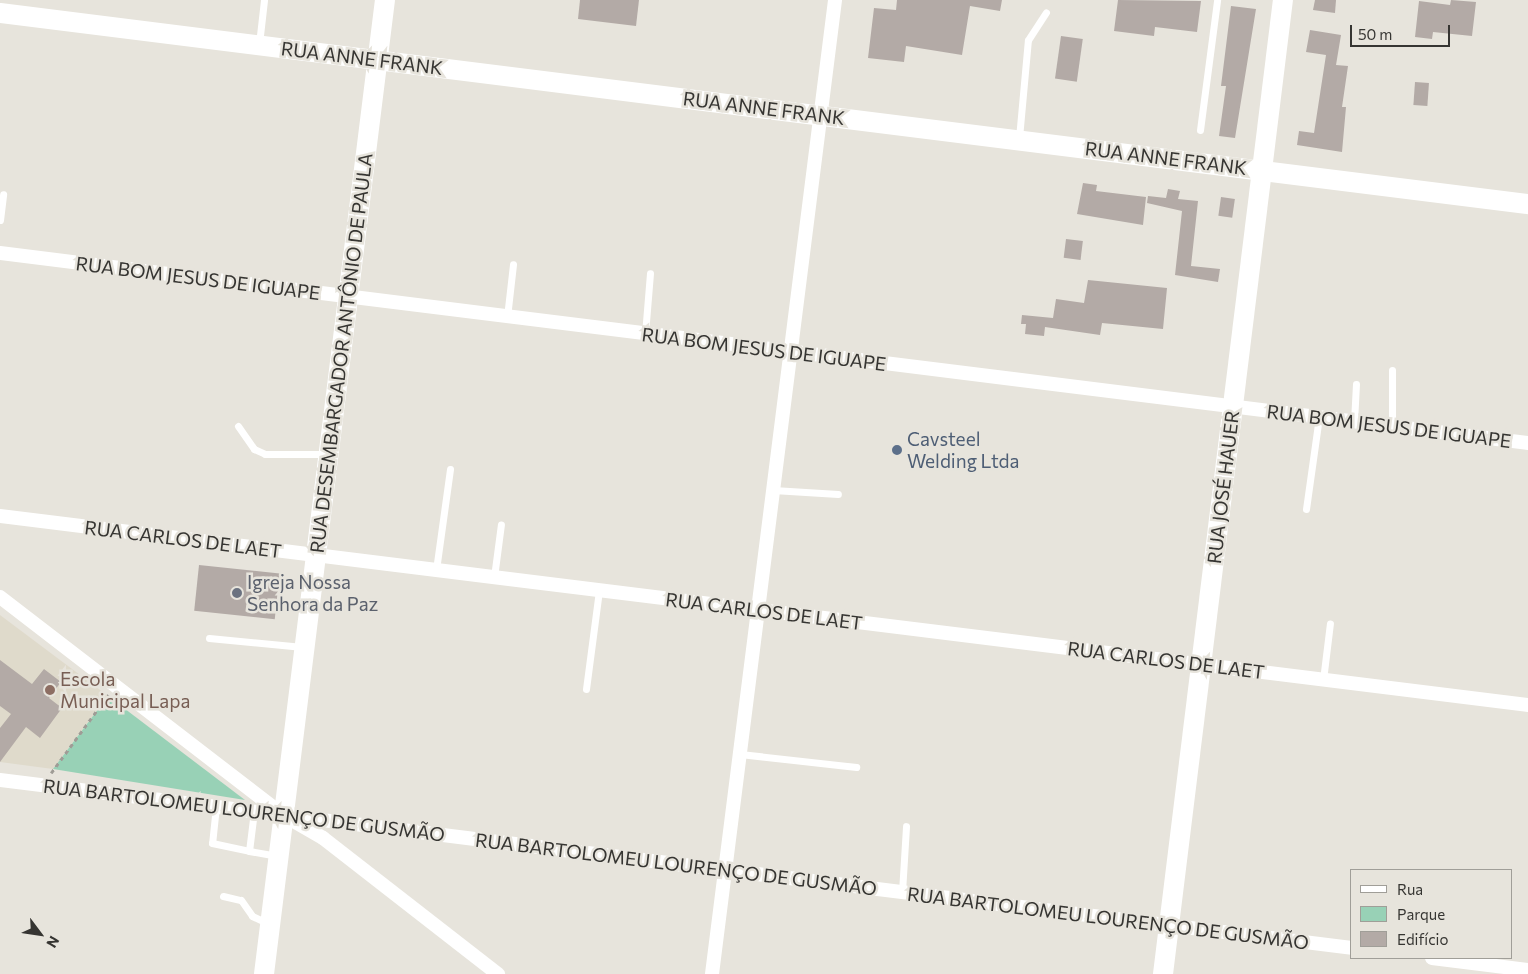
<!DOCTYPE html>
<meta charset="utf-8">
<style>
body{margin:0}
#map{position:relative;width:1528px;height:974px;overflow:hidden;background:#e7e4dc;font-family:Commissioner,sans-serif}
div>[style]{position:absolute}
.built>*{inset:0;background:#dfdacb}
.green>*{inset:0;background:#98d1b6}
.building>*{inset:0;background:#b3aaa6;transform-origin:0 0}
.path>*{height:2.5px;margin-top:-1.25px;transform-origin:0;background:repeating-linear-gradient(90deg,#9f9c96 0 4px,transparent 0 8px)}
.service>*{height:7px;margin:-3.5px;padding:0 3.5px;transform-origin:3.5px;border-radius:3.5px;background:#fff}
.minor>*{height:14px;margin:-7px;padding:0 7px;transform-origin:7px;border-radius:7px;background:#fff}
.secondary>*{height:20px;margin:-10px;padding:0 10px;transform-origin:10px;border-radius:10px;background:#fff}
.dots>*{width:14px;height:14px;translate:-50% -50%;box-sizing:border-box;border:2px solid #e7e4dc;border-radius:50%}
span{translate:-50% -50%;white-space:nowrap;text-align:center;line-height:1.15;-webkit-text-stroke:5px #e7e4dc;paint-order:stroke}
.street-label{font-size:19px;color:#363532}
.service-label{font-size:19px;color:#4e5e75}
.left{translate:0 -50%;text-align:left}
.worship-label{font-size:19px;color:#5b616d}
.education-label{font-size:19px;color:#785e54}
.legend{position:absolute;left:1350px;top:869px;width:162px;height:90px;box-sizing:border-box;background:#e7e4dc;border:1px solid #a09e98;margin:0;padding:6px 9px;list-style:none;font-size:15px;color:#363532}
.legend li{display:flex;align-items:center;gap:10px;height:25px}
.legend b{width:25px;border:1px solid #a09e98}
.north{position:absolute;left:15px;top:909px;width:50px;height:50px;-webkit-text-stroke:4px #e7e4dc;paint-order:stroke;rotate:121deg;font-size:14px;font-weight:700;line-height:20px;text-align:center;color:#363532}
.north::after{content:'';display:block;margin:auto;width:18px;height:22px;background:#363532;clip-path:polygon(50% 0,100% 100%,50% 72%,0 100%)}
.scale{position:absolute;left:1350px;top:25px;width:100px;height:22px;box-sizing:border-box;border:2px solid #363532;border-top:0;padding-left:6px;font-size:15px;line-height:18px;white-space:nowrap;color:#363532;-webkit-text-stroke:4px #e7e4dc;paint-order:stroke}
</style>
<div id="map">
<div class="built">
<div style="clip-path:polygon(0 615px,108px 696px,53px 769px,0 762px)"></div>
</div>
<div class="green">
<div style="clip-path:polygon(108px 696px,245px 800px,53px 769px)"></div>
</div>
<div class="building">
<div style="clip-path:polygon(580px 0,639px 0,636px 26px,578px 19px)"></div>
<div style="clip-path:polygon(897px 0,1002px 0,1000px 11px,970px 6px,962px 55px,906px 46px,904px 62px,868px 58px,874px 8px,896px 10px)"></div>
<div style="clip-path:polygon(1118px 0,1201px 1px,1197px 32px,1155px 27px,1154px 36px,1114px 31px)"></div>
<div style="clip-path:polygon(1315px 0,1336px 0,1335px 13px,1313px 10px)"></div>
<div style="clip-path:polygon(1451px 0,1476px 2px,1472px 36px,1433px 32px,1432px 39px,1415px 37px,1419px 1px,1450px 5px)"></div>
<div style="clip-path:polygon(1231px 6px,1256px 9px,1235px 138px,1219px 136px,1226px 86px,1221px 86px)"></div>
<div style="clip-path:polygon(1310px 30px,1341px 35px,1336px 65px,1348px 66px,1342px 107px,1346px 107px,1342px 152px,1297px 145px,1299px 131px,1314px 133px,1326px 55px,1306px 52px)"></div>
<div style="left:1061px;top:36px;width:22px;height:43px;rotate:8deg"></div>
<div style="left:1415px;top:82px;width:14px;height:23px;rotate:4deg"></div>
<div style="clip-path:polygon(1083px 183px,1097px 185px,1096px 191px,1146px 197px,1143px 225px,1077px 214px)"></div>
<div style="clip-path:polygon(1168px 189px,1180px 191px,1178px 199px,1198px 201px,1191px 266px,1220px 269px,1218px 282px,1175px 275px,1182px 211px,1147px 203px,1148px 196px,1166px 198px)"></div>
<div style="left:1221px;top:197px;width:14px;height:19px;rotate:8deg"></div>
<div style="left:1066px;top:239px;width:17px;height:19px;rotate:7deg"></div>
<div style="clip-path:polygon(1088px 280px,1167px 288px,1163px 329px,1102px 323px,1100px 335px,1045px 327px,1044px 336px,1025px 334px,1026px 324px,1021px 324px,1022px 315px,1053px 318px,1056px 299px,1084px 303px)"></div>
<div style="left:199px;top:565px;width:81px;height:46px;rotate:6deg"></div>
<div style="clip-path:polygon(0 660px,32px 684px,44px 669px,61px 682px,49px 698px,62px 708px,40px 738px,26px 727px,0 762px,0 728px,11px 714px,0 706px)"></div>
</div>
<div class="path">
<div style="left:51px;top:773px;width:97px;rotate:-53.8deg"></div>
</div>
<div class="service">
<div style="left:259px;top:44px;width:44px;rotate:-83.5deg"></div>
<div style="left:1200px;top:130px;width:131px;rotate:-82.5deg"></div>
<div style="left:1019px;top:138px;width:98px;rotate:-84.8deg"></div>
<div style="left:1028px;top:40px;width:33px;rotate:-57deg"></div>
<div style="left:0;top:220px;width:26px;rotate:-83deg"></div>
<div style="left:507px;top:317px;width:53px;rotate:-83.5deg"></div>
<div style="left:645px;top:334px;width:61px;rotate:-85.3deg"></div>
<div style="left:1354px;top:422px;width:38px;rotate:-87deg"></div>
<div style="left:238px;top:426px;width:28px;rotate:55deg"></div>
<div style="left:254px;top:449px;width:12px;rotate:24deg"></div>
<div style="left:265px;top:454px;width:63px"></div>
<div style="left:1392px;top:426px;width:56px;rotate:-90deg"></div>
<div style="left:773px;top:490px;width:65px;rotate:3.5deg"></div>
<div style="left:1306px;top:509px;width:93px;rotate:-82deg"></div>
<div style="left:436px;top:570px;width:102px;rotate:-82.1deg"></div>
<div style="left:494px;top:577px;width:53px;rotate:-82.5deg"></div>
<div style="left:209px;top:638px;width:94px;rotate:5.5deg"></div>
<div style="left:1323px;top:680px;width:57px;rotate:-83deg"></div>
<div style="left:586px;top:689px;width:100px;rotate:-82.5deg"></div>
<div style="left:740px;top:754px;width:117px;rotate:6.4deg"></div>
<div style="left:216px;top:806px;width:37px;rotate:96deg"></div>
<div style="left:212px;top:843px;width:38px;rotate:12deg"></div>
<div style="left:254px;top:811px;width:40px;rotate:97.1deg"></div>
<div style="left:249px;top:851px;width:29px;rotate:10deg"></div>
<div style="left:902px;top:892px;width:66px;rotate:-86.5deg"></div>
<div style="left:223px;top:896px;width:18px;rotate:13deg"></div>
<div style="left:241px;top:900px;width:19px;rotate:55deg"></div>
<div style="left:252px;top:916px;width:19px;rotate:25deg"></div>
</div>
<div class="minor">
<div style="left:0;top:253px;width:1540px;rotate:7.09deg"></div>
<div style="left:0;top:516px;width:1540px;rotate:7.05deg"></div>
<div style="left:0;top:597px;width:357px;rotate:37.6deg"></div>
<div style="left:283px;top:815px;width:46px;rotate:29.9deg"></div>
<div style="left:323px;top:838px;width:222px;rotate:37.9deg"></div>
<div style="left:0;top:780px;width:1362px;rotate:7.08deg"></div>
<div style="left:1432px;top:958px;width:97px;rotate:7.1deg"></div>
<div style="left:712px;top:974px;width:982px;rotate:-82.8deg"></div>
</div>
<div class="secondary">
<div style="left:0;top:13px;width:1540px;rotate:7.13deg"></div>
<div style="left:264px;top:974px;width:981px;rotate:-82.92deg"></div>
<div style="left:1163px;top:974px;width:981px;rotate:-82.98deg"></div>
</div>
<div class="dots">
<div style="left:897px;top:450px;background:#5c6f8a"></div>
<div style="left:237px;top:593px;background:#6b7280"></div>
<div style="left:50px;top:690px;background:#8d6e63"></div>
</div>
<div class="street-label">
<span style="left:362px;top:58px;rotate:7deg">RUA ANNE FRANK</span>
<span style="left:764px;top:108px;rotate:7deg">RUA ANNE FRANK</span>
<span style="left:1166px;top:158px;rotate:7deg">RUA ANNE FRANK</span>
<span style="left:198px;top:278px;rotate:7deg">RUA BOM JESUS DE IGUAPE</span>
<span style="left:764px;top:349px;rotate:7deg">RUA BOM JESUS DE IGUAPE</span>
<span style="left:341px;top:353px;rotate:-83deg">RUA DESEMBARGADOR ANTÔNIO DE PAULA</span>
<span style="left:1389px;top:426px;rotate:7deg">RUA BOM JESUS DE IGUAPE</span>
<span style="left:1223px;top:487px;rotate:-83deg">RUA JOSÉ HAUER</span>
<span style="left:183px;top:539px;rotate:7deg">RUA CARLOS DE LAET</span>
<span style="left:764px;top:611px;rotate:7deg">RUA CARLOS DE LAET</span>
<span style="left:1166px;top:660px;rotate:7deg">RUA CARLOS DE LAET</span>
<span style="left:244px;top:810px;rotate:7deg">RUA BARTOLOMEU LOURENÇO DE GUSMÃO</span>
<span style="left:676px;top:864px;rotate:7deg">RUA BARTOLOMEU LOURENÇO DE GUSMÃO</span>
<span style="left:1108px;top:918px;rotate:7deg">RUA BARTOLOMEU LOURENÇO DE GUSMÃO</span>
</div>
<div class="service-label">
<span class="left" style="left:907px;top:450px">Cavsteel<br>Welding Ltda</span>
</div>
<div class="worship-label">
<span class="left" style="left:247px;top:593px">Igreja Nossa<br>Senhora da Paz</span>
</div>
<div class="education-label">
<span class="left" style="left:60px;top:690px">Escola<br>Municipal Lapa</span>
</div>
<ul class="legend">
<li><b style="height:6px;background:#fff"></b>Rua</li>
<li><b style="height:14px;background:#98d1b6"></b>Parque</li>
<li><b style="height:14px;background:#b3aaa6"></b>Edifício</li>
</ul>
<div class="north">N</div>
<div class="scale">50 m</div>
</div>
